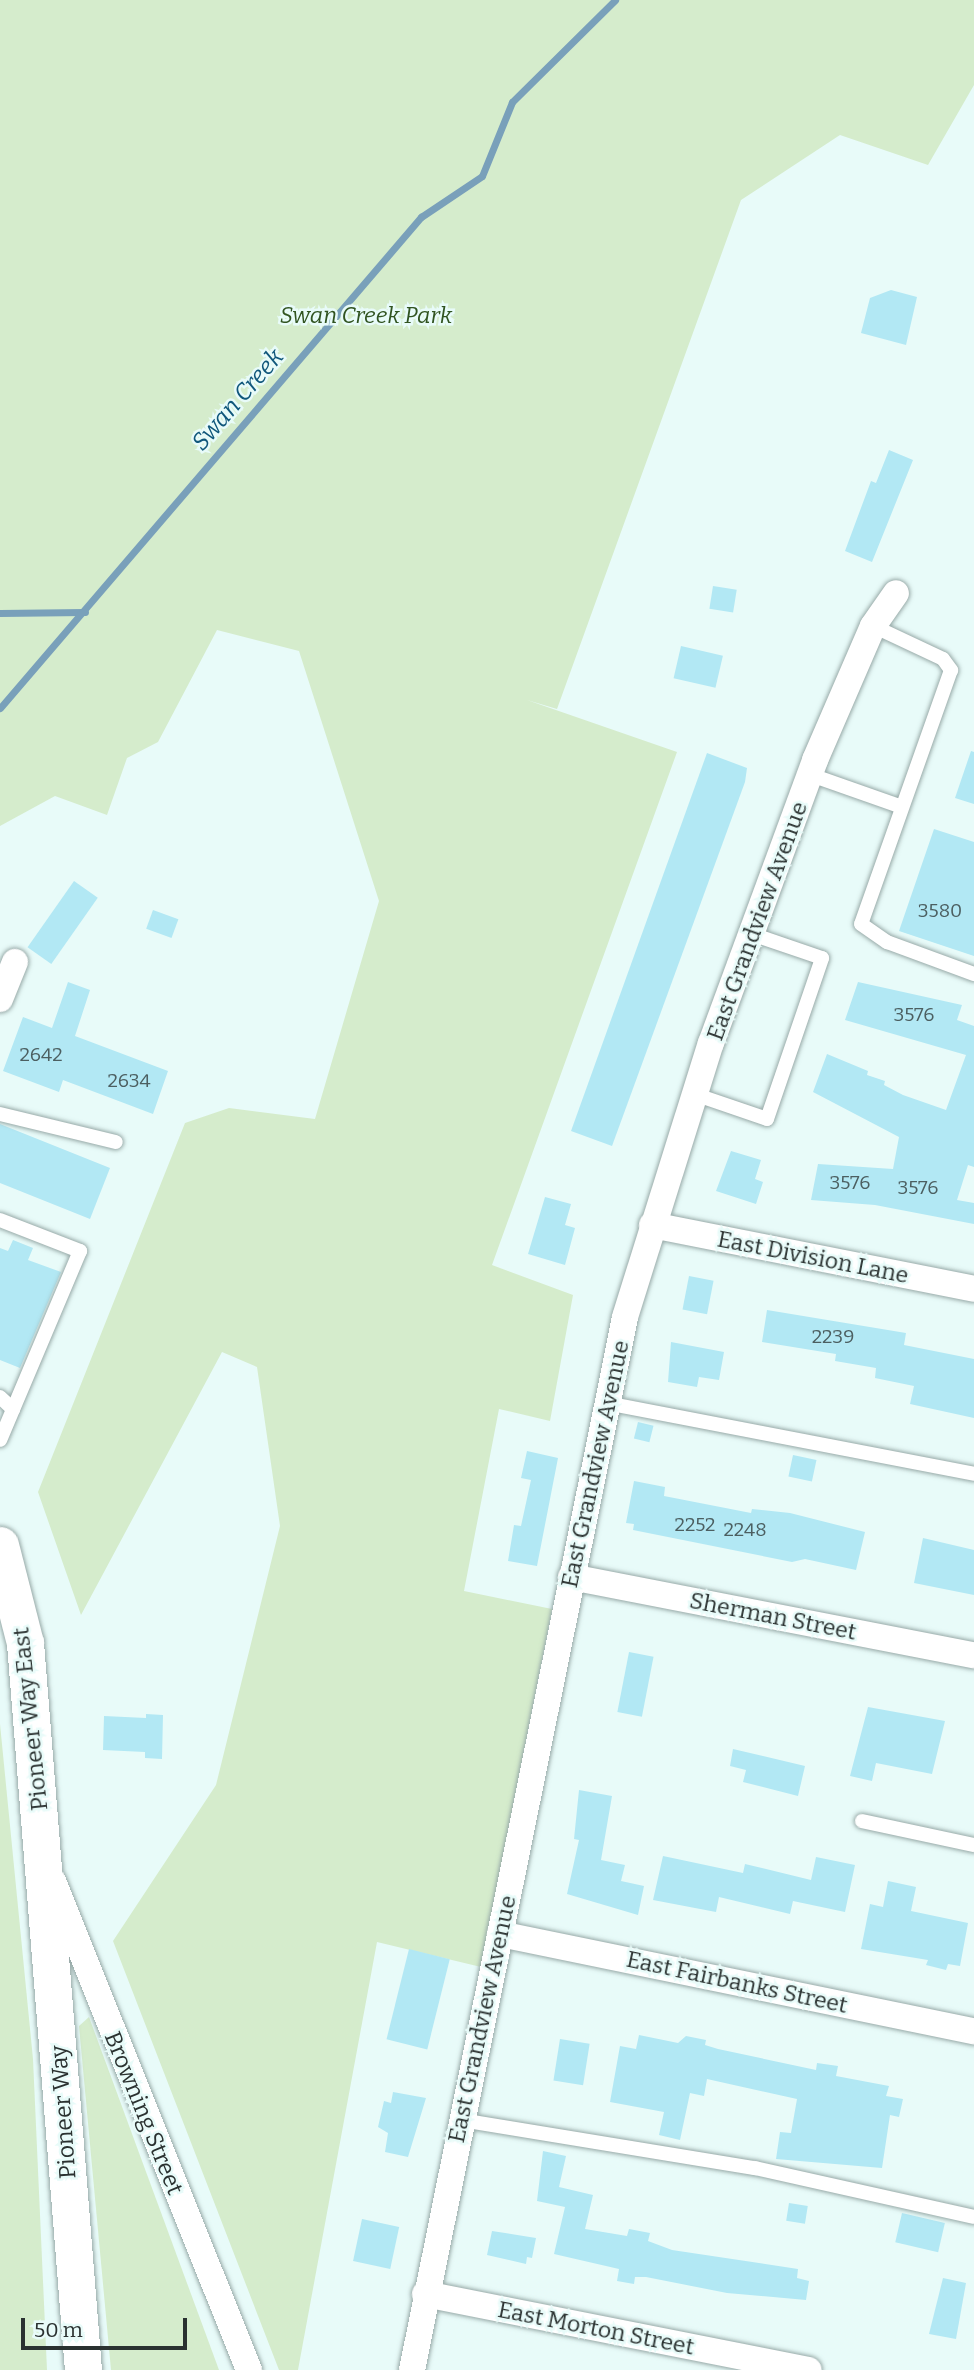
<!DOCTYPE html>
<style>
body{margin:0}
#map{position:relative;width:974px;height:2370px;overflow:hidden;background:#e8fbf9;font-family:Bitter,serif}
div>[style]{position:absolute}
.green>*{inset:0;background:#d5eccc}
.stream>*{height:7px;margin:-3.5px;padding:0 3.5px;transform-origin:3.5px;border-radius:3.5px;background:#79a0ba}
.building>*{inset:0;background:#b2e8f4;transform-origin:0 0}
.roads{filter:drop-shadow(0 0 2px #98aaa8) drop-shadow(0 0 2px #98aaa8)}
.lane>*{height:14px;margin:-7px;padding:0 7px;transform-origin:7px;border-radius:7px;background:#fff}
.street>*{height:26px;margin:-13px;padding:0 13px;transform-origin:13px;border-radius:13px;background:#fff}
.secondary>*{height:37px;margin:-18.5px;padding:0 18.5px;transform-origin:18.5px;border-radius:18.5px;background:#fff}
span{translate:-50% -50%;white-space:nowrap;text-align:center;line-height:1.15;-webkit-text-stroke:5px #e8fbf9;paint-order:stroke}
.number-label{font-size:19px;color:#4c5f61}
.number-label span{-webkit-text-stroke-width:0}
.park-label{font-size:23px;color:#315421;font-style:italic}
.street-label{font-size:23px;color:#2a3130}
.water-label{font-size:24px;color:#10577b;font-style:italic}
.scale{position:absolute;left:21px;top:2318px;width:166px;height:32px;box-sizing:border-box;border:4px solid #2a3130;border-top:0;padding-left:9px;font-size:21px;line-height:24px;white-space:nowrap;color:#2a3130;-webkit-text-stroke:5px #e8fbf9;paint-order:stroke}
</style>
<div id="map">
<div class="green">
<div style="clip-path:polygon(0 0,974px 0,974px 85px,928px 165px,840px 135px,741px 200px,557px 709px,527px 700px,677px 752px,492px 1265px,573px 1295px,550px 1421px,499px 1409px,464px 1591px,552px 1609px,481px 1967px,377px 1942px,298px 2370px,279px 2370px,113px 1941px,216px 1785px,280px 1526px,257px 1367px,222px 1352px,81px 1615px,38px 1492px,185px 1123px,229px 1108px,315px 1119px,379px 901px,299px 651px,217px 630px,158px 742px,127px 758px,107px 815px,55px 796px,0 826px)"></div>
<div style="clip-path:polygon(0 1724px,33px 2059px,47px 2370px,0 2370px)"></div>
<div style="clip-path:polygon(89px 2017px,219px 2370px,111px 2370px,79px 2026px)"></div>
</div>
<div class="stream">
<div style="left:0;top:613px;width:85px;rotate:-0.7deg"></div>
<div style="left:0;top:708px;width:647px;rotate:-49.39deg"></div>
<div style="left:421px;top:217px;width:73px;rotate:-33.9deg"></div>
<div style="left:482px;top:176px;width:80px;rotate:-67.9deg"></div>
<div style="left:512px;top:102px;width:145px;rotate:-44.7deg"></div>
</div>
<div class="building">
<div style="clip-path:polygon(891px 290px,917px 297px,906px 345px,861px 333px,870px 298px)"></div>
<div style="clip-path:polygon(889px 450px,913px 460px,872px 562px,845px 551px,871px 481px,876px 483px)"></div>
<div style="left:713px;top:586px;width:24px;height:23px;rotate:9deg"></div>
<div style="left:681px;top:646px;width:43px;height:33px;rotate:13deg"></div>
<div style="clip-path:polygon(971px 751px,974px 752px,974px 804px,955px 798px)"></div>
<div style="clip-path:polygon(707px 753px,747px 768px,745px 782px,612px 1146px,571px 1131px)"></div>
<div style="clip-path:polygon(934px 829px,974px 842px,974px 956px,899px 931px)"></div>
<div style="left:74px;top:881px;width:29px;height:81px;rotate:35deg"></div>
<div style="left:153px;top:910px;width:27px;height:20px;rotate:20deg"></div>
<div style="clip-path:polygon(68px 982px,90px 990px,75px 1036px,168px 1071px,153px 1114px,63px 1080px,59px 1092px,3px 1071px,23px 1017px,52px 1028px)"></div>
<div style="clip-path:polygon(858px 982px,962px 1005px,957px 1020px,974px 1026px,974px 1167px,968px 1165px,957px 1200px,974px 1203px,974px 1224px,875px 1205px,811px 1200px,818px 1164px,893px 1169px,899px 1137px,813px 1092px,827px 1054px,868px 1071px,867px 1075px,885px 1081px,884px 1085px,903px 1095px,946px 1110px,966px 1055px,845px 1020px)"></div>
<div style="clip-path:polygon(0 1124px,110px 1168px,90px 1219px,0 1183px)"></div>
<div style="clip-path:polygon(731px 1151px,761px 1160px,755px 1179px,763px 1182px,756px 1204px,716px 1191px)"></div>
<div style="clip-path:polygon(545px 1197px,571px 1204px,565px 1225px,575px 1228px,565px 1265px,528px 1254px)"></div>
<div style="clip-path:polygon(13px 1240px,33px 1248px,28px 1260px,61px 1272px,20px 1368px,0 1360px,0 1248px,8px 1251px)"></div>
<div style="left:689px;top:1276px;width:25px;height:34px;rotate:11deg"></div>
<div style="clip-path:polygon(767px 1310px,906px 1333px,904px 1345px,974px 1359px,974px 1418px,910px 1404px,914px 1386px,875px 1378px,876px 1368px,835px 1361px,836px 1354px,762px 1342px)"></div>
<div style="clip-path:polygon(671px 1342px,724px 1352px,719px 1380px,699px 1377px,697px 1387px,668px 1382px)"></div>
<div style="left:638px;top:1422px;width:16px;height:17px;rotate:14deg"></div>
<div style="clip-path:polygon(527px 1451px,558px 1458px,537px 1566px,508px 1561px,514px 1525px,521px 1526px,531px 1480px,521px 1478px)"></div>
<div style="left:793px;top:1455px;width:24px;height:22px;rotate:12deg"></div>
<div style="clip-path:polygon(634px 1481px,665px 1487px,664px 1496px,751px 1513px,752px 1509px,790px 1513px,865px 1532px,856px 1570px,805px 1559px,792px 1562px,633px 1530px,634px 1524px,626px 1523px)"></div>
<div style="clip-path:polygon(923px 1538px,974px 1550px,974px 1595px,914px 1583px)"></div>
<div style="left:629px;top:1652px;width:25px;height:61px;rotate:11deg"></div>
<div style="clip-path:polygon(868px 1707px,945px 1721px,932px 1774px,876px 1763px,872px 1781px,850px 1776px)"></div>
<div style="clip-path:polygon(146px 1714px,163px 1715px,162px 1759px,145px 1758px,145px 1752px,103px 1750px,104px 1716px,146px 1718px)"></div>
<div style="clip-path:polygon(733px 1749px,805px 1766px,798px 1796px,743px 1782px,746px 1770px,730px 1766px)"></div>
<div style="clip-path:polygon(579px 1790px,612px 1796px,601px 1860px,625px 1865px,621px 1881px,644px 1886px,638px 1915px,567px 1894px,579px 1840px,574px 1839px)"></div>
<div style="clip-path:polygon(663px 1856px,743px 1873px,745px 1864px,811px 1880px,816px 1857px,855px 1865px,845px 1912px,793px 1901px,790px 1914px,719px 1897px,716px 1912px,653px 1900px)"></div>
<div style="clip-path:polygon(888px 1881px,916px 1887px,911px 1911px,968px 1923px,960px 1966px,948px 1964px,946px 1970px,926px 1965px,928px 1960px,861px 1949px,870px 1904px,883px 1907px)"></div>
<div style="left:409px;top:1949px;width:42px;height:93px;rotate:14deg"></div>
<div style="clip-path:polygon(639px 2035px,678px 2043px,686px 2036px,706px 2040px,705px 2045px,718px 2049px,816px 2070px,817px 2063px,838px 2066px,836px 2076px,889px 2086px,886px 2096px,903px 2099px,899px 2117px,890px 2115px,882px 2168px,776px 2159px,780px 2132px,791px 2133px,797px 2099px,707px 2079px,704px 2096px,690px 2093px,680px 2140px,659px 2135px,664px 2112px,610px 2102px,620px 2046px,636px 2049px)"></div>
<div style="left:560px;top:2039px;width:30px;height:42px;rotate:9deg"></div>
<div style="clip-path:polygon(393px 2092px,426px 2098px,408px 2157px,385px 2152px,388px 2133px,378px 2127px,384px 2101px,391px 2103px)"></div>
<div style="clip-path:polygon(543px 2151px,566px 2156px,559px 2187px,593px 2195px,585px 2229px,627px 2236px,629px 2229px,650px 2233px,648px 2241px,672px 2250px,798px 2269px,797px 2278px,809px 2281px,806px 2300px,727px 2293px,646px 2277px,635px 2277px,634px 2284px,617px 2281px,619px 2269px,554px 2254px,565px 2207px,537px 2201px)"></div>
<div style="left:789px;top:2203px;width:19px;height:18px;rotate:9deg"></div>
<div style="left:902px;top:2213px;width:44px;height:30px;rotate:13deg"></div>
<div style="left:362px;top:2219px;width:38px;height:43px;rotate:12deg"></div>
<div style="clip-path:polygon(492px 2231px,536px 2238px,532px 2258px,527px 2257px,526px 2264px,487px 2255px)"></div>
<div style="clip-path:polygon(943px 2278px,966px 2283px,956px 2339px,929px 2334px)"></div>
</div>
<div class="roads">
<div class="lane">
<div style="left:873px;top:626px;width:77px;rotate:25.2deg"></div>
<div style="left:943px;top:659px;width:14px;rotate:54deg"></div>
<div style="left:951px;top:670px;width:269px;rotate:109.5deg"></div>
<div style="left:861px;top:924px;width:32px;rotate:35deg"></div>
<div style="left:887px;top:942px;width:93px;rotate:20.2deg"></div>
<div style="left:811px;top:775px;width:96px;rotate:19.4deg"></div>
<div style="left:694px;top:1094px;width:77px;rotate:18.9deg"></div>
<div style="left:767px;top:1119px;width:170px;rotate:-71.1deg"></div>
<div style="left:822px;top:958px;width:74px;rotate:-161.1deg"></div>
<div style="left:0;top:1114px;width:119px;rotate:13.6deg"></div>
<div style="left:0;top:1220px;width:86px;rotate:21.2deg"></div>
<div style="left:80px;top:1251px;width:205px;rotate:112.9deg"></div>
<div style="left:0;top:1397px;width:18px;rotate:43deg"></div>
<div style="left:606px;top:1403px;width:375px;rotate:10.9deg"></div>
<div style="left:862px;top:1821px;width:115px;rotate:12.1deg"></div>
<div style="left:461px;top:2120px;width:298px;rotate:9.3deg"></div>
<div style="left:755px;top:2168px;width:224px;rotate:12.6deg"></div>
</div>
<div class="street">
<div style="left:0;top:999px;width:40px;rotate:-68deg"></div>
<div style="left:652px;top:1225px;width:328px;rotate:11.2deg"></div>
<div style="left:571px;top:1577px;width:410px;rotate:11deg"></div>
<div style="left:53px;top:1881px;width:527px;rotate:68.16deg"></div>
<div style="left:500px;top:1934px;width:484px;rotate:11.6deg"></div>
<div style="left:425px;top:2294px;width:391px;rotate:11.2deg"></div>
<div style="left:412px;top:2370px;width:1074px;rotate:-78.56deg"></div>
<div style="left:625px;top:1317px;width:287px;rotate:-72.6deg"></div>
<div style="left:711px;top:1043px;width:302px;rotate:-69.8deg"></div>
<div style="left:815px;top:760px;width:146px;rotate:-66.6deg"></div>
<div style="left:873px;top:626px;width:40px;rotate:-55.1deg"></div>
</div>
<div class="secondary">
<div style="left:0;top:1545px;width:101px;rotate:75.7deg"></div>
<div style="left:25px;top:1643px;width:729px;rotate:85.44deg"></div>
</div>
</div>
<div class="number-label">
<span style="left:940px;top:911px">3580</span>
<span style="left:914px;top:1015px">3576</span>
<span style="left:41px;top:1055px">2642</span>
<span style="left:129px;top:1081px">2634</span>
<span style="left:850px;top:1183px">3576</span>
<span style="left:918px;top:1188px">3576</span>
<span style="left:833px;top:1337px">2239</span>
<span style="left:695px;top:1525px">2252</span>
<span style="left:745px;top:1530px">2248</span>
</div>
<div class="park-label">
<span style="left:366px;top:315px">Swan Creek Park</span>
</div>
<div class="street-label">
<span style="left:757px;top:921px;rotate:-70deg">East Grandview Avenue</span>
<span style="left:813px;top:1257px;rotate:11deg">East Division Lane</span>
<span style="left:595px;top:1464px;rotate:-78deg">East Grandview Avenue</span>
<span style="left:773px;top:1616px;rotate:11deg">Sherman Street</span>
<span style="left:30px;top:1719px;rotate:-96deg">Pioneer Way East</span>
<span style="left:737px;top:1982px;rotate:12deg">East Fairbanks Street</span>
<span style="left:482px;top:2019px;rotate:-78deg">East Grandview Avenue</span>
<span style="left:63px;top:2112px;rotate:-94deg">Pioneer Way</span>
<span style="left:144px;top:2113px;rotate:68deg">Browning Street</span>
<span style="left:596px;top:2328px;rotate:11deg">East Morton Street</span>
</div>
<div class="water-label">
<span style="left:238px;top:400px;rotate:-49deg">Swan Creek</span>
</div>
<div class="scale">50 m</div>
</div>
